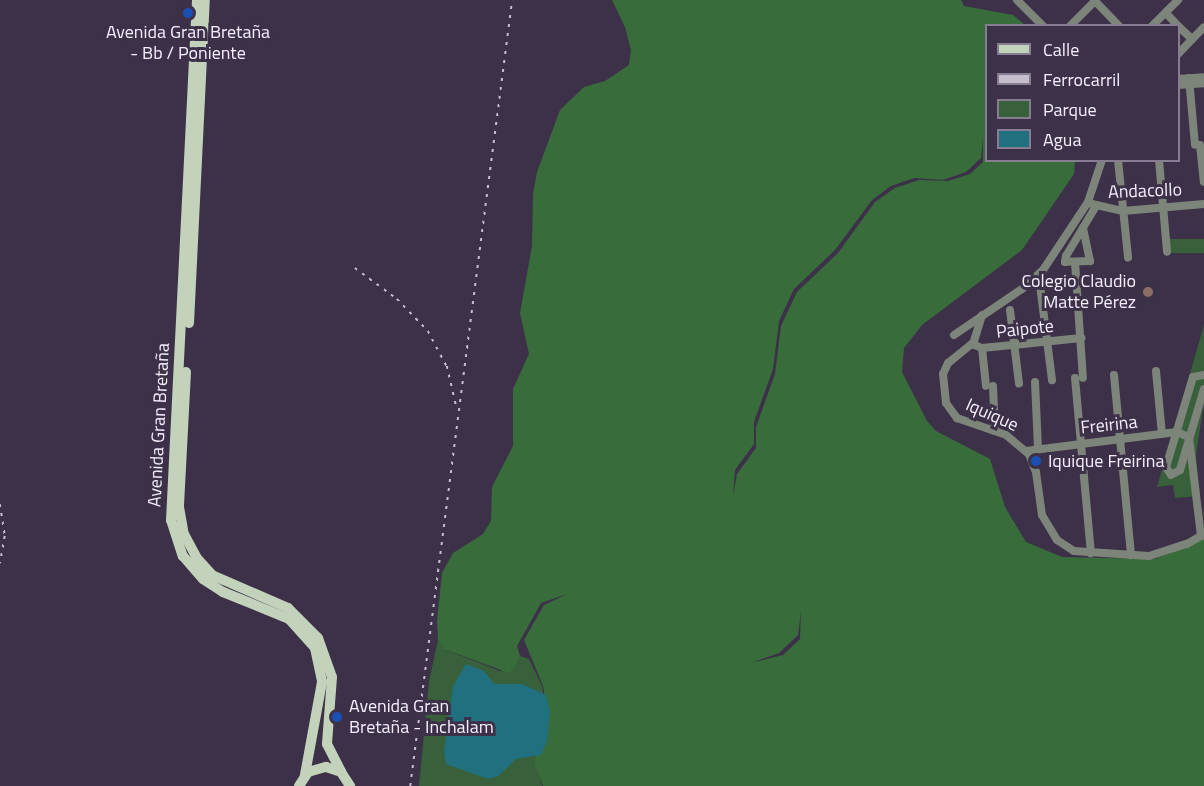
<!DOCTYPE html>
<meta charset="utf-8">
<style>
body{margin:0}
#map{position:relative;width:1204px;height:786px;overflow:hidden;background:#3c3148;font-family:"Titillium Web",sans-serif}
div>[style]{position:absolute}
.green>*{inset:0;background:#38603a;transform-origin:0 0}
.forest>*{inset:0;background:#386d3b}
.water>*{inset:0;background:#20707f}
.minor>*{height:8px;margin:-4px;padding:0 4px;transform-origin:4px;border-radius:4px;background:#7d8479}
.major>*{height:10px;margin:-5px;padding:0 5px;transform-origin:5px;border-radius:5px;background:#c3d2bb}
.rail>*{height:1.5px;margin-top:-0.75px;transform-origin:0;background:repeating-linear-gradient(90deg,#c6becf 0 3px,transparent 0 9px)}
.dots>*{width:16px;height:16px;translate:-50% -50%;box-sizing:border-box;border:3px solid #3c3148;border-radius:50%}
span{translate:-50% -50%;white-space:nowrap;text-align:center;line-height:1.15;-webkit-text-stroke:6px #3c3148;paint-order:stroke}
.poi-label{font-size:18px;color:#f6effe}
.right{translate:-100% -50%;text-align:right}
.left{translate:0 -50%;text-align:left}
.street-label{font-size:18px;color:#f6effe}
.legend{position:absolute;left:985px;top:24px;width:195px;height:138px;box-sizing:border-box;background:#3c3148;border:2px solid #867d91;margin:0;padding:8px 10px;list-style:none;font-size:18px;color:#f6effe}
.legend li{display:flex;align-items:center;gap:12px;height:30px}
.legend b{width:30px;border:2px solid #867d91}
</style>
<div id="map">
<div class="green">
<div style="left:1204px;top:239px;width:14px;height:35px;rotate:90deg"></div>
<div style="clip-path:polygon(1204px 325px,1204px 401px,1196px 456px,1200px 496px,1175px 498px,1173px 485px,1157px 487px)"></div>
<div style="clip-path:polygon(438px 640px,444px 649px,500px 671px,516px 666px,520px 656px,529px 659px,542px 686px,546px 708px,533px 749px,542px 786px,419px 786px,429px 681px)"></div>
</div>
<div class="forest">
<div style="clip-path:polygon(evenodd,612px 0,961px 0,964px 6px,1013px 15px,1025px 25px,986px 26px,986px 160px,1075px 161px,1074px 174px,1022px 250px,922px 325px,904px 348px,902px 372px,927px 421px,936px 431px,990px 459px,1005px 507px,1026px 542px,1062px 557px,1155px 559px,1204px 539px,1204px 786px,543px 786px,535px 764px,535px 749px,547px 708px,543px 686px,524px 640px,544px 605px,567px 594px,541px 603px,517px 646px,520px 656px,516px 666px,509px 673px,444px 649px,438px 640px,437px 621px,442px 573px,453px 553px,483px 534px,491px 521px,492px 487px,513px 446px,513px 389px,529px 354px,520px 313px,532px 246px,533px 194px,537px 172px,560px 110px,584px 87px,605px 81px,629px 65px,631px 50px,625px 27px,612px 0,983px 138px,983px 162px,970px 174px,948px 181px,919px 180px,895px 188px,875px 202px,838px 253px,797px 292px,781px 326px,775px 374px,756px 427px,756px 448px,737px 474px,733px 496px,735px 470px,754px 444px,754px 422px,773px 369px,779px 321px,794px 289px,835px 250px,872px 200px,891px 186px,914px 178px,943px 180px,966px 172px,981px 158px,983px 138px,612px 0,801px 611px,800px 639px,783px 655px,751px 663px,779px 653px,798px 635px,801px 611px)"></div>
</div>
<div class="water">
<div style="clip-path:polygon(466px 664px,484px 671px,494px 684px,522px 684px,546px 695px,550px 712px,547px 742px,541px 755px,516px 759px,498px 776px,488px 779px,446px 764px,444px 752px,453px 686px)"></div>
</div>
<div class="minor">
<div style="left:1017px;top:0;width:37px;rotate:45deg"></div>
<div style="left:1166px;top:13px;width:18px;rotate:47deg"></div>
<div style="left:1070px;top:26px;width:35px;rotate:-45deg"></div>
<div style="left:1095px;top:1px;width:35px;rotate:46deg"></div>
<div style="left:1152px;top:26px;width:37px;rotate:-45deg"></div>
<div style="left:1178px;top:26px;width:19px;rotate:43deg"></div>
<div style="left:1178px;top:54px;width:37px;rotate:-46deg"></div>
<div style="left:1189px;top:78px;width:67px;rotate:84.9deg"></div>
<div style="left:1178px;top:79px;width:26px;rotate:-4deg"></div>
<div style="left:1178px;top:85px;width:26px;rotate:-4deg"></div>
<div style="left:1200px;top:145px;width:37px;rotate:84deg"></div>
<div style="left:1118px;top:160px;width:98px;rotate:84.1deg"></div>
<div style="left:1159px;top:160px;width:92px;rotate:85deg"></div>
<div style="left:1092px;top:204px;width:32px;rotate:13deg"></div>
<div style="left:1123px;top:211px;width:81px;rotate:-4.9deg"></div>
<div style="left:1083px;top:228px;width:34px;rotate:78deg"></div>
<div style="left:1090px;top:261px;width:25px;rotate:178deg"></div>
<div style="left:1065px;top:262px;width:6px;rotate:-81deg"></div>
<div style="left:1066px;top:256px;width:58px;rotate:-59deg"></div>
<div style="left:1075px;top:262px;width:116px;rotate:86.1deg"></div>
<div style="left:1040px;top:285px;width:96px;rotate:82.8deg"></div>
<div style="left:1010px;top:310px;width:74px;rotate:83deg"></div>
<div style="left:982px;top:315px;width:28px;rotate:107deg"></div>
<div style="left:974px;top:342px;width:33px;rotate:141deg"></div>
<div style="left:948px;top:363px;width:12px;rotate:114deg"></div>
<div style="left:943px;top:374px;width:29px;rotate:84deg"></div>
<div style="left:946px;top:403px;width:19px;rotate:54deg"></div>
<div style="left:957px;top:418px;width:52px;rotate:19.1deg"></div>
<div style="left:1006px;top:435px;width:30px;rotate:40deg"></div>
<div style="left:1029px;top:454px;width:19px;rotate:69deg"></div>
<div style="left:1036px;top:472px;width:43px;rotate:82.1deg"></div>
<div style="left:1042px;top:515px;width:29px;rotate:59deg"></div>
<div style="left:1057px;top:540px;width:20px;rotate:33deg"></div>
<div style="left:1074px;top:551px;width:75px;rotate:3.8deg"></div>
<div style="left:1149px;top:556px;width:40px;rotate:-18deg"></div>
<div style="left:1187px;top:544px;width:20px;rotate:-30deg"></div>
<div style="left:954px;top:335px;width:82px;rotate:-34.1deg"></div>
<div style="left:1022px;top:289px;width:28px;rotate:-42deg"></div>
<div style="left:1043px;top:270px;width:82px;rotate:-56.5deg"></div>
<div style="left:1088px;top:202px;width:44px;rotate:-71.6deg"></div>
<div style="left:972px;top:344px;width:11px;rotate:22deg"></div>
<div style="left:982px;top:348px;width:100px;rotate:-5.7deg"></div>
<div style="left:982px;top:348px;width:38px;rotate:84deg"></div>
<div style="left:1156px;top:371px;width:63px;rotate:84.6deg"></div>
<div style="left:1114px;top:375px;width:181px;rotate:84.6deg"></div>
<div style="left:1204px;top:375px;width:11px;rotate:170deg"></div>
<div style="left:1193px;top:377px;width:94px;rotate:106.7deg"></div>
<div style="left:1166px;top:467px;width:9px;rotate:58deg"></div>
<div style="left:1171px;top:475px;width:10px;rotate:-29deg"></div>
<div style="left:1180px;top:470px;width:84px;rotate:-73.5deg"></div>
<div style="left:1075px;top:378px;width:176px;rotate:84.8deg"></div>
<div style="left:1035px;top:382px;width:65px;rotate:87.4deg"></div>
<div style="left:993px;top:386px;width:45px;rotate:87.5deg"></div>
<div style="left:1026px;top:451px;width:152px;rotate:-7.2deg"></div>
<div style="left:1177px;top:432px;width:13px;rotate:23deg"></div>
<div style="left:1189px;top:437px;width:100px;rotate:83.1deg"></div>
</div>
<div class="major">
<div style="left:197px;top:0;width:521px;rotate:92.86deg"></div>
<div style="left:171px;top:520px;width:38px;rotate:72deg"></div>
<div style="left:183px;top:556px;width:30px;rotate:49deg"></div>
<div style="left:203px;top:579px;width:24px;rotate:33deg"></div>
<div style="left:223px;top:592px;width:71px;rotate:22.2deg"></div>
<div style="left:289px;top:619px;width:39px;rotate:48deg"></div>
<div style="left:315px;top:648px;width:35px;rotate:78deg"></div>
<div style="left:322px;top:682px;width:95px;rotate:100.4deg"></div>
<div style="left:189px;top:323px;width:323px;rotate:-87.2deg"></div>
<div style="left:186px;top:372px;width:135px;rotate:93deg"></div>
<div style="left:179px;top:507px;width:27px;rotate:80deg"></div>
<div style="left:184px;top:534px;width:26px;rotate:62deg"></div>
<div style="left:196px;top:557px;width:24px;rotate:48deg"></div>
<div style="left:212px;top:575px;width:83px;rotate:23.5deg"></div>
<div style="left:288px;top:608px;width:42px;rotate:45deg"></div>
<div style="left:318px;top:638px;width:41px;rotate:70.3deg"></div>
<div style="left:332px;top:677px;width:67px;rotate:94.3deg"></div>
<div style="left:327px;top:744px;width:31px;rotate:63deg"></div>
<div style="left:299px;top:786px;width:17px;rotate:-57deg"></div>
<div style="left:308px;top:772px;width:19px;rotate:-16deg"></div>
<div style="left:326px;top:767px;width:16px;rotate:18deg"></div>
<div style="left:341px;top:772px;width:17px;rotate:57deg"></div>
</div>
<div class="rail">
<div style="left:355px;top:268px;width:52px;rotate:36.4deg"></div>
<div style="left:397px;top:299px;width:45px;rotate:45.9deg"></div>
<div style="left:428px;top:331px;width:40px;rotate:62deg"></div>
<div style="left:447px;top:366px;width:40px;rotate:77deg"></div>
<div style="left:0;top:504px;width:32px;rotate:81deg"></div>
<div style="left:5px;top:536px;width:28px;rotate:100deg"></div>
<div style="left:410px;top:786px;width:793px;rotate:-82.61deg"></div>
</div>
<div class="dots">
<div style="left:188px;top:13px;background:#1a4fb4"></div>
<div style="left:1148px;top:292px;background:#8d6e63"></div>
<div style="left:1036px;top:461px;background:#1a4fb4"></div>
<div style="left:337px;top:717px;background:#1a4fb4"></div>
</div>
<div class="poi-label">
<span style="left:188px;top:43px">Avenida Gran Bretaña<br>- Bb / Poniente</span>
<span class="right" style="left:1136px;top:292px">Colegio Claudio<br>Matte Pérez</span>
<span class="left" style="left:1048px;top:461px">Iquique Freirina</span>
<span class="left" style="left:349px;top:717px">Avenida Gran<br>Bretaña - Inchalam</span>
</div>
<div class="street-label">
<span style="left:1145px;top:191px;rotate:-2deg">Andacollo</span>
<span style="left:1025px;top:329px;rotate:-6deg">Paipote</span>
<span style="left:992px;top:415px;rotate:24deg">Iquique</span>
<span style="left:159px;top:425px;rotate:-87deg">Avenida Gran Bretaña</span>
<span style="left:1109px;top:425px;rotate:-6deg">Freirina</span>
</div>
<ul class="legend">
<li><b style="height:8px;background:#c3d2bb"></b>Calle</li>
<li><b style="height:8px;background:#c6becf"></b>Ferrocarril</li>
<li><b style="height:16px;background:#38603a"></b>Parque</li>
<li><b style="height:16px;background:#20707f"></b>Agua</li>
</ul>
</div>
